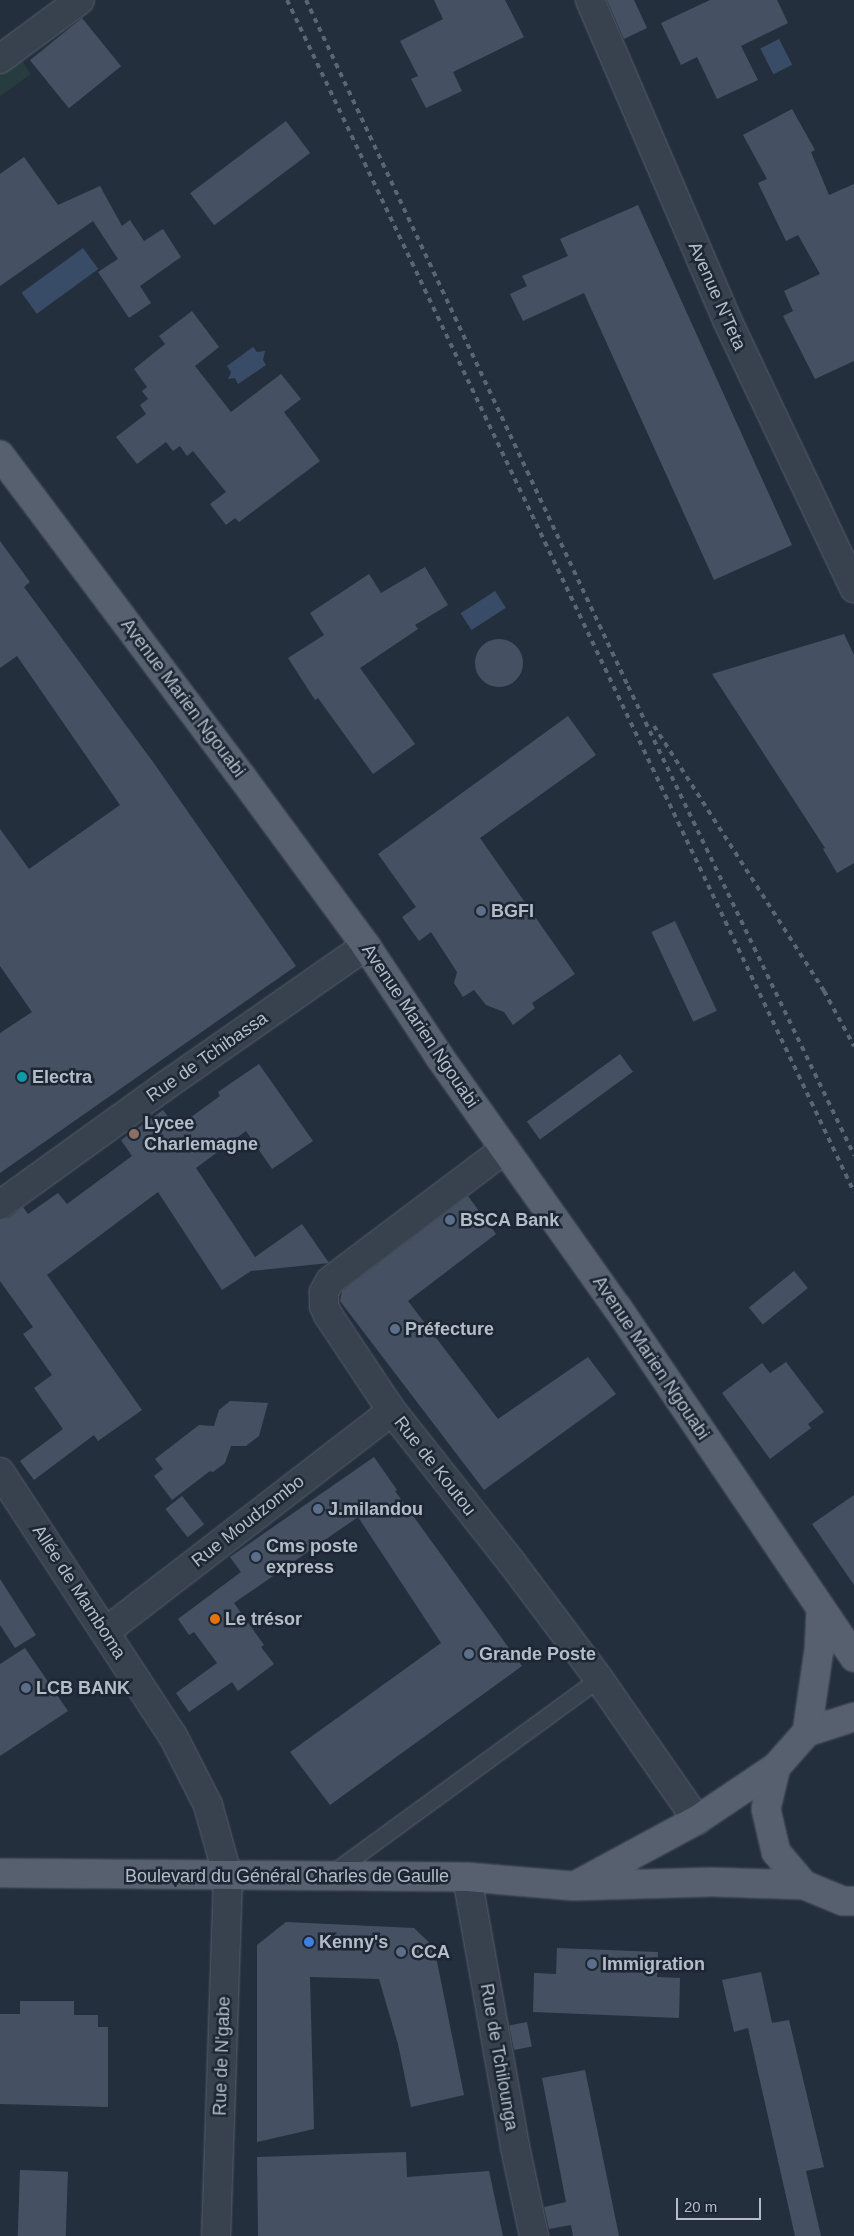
<!DOCTYPE html>
<meta charset="utf-8">
<style>
body{margin:0}
#map{position:relative;width:854px;height:2236px;overflow:hidden;background:#242f3e;font-family:Helvetica,sans-serif}
div>[style]{position:absolute}
.green>*{inset:0;background:#263c3f}
.water>*{inset:0;background:#394c67;transform-origin:0 0}
.building>*{inset:0;background:#455162;transform-origin:0 0}
.round{border-radius:50%}
.roads{filter:drop-shadow(0 0 1px #565f6c) drop-shadow(0 0 1px #565f6c)}
.lane>*{height:16px;margin:-8px;padding:0 8px;transform-origin:8px;border-radius:8px;background:#38414e}
.street>*{height:28px;margin:-14px;padding:0 14px;transform-origin:14px;border-radius:14px;background:#38414e}
.primary>*{height:28px;margin:-14px;padding:0 14px;transform-origin:14px;border-radius:14px;background:#56606e}
.rail>*{height:4px;margin-top:-2px;transform-origin:0;background:repeating-linear-gradient(90deg,#5a6575 0 5px,transparent 0 10px)}
.dots>*{width:14px;height:14px;translate:-50% -50%;box-sizing:border-box;border:2px solid #1d2633;border-radius:50%}
span{translate:-50% -50%;white-space:nowrap;text-align:center;line-height:1.15;-webkit-text-stroke:5px #1d2633;paint-order:stroke}
.street-label{font-size:18px;color:#b4bcc9}
.poi-label{font-size:18px;color:#b4bcc9;font-weight:700}
.left{translate:0 -50%;text-align:left}
.scale{position:absolute;left:676px;top:2198px;width:85px;height:22px;box-sizing:border-box;border:2px solid #b4bcc9;border-top:0;padding-left:6px;font-size:15px;line-height:18px;white-space:nowrap;color:#b4bcc9;-webkit-text-stroke:4px #1d2633;paint-order:stroke}
</style>
<div id="map">
<div class="green">
<div style="clip-path:polygon(20px 58px,31px 74px,0 96px,0 73px)"></div>
</div>
<div class="water">
<div style="left:779px;top:39px;width:29px;height:21px;rotate:63deg"></div>
<div style="left:83px;top:248px;width:26px;height:76px;rotate:54deg"></div>
<div style="clip-path:polygon(253px 347px,257px 352px,265px 351px,263px 360px,266px 365px,238px 384px,235px 378px,228px 379px,231px 372px,227px 366px)"></div>
<div style="left:495px;top:591px;width:20px;height:41px;rotate:57deg"></div>
</div>
<div class="building">
<div style="clip-path:polygon(434px 0,505px 0,524px 37px,453px 72px,462px 91px,426px 108px,411px 79px,418px 76px,400px 41px,443px 19px)"></div>
<div style="clip-path:polygon(607px 0,634px 0,647px 28px,624px 39px)"></div>
<div style="clip-path:polygon(710px 0,777px 0,788px 23px,741px 46px,758px 80px,717px 99px,697px 57px,681px 65px,661px 23px)"></div>
<div style="left:82px;top:18px;width:62px;height:67px;rotate:51deg"></div>
<div style="clip-path:polygon(792px 109px,815px 150px,811px 152px,829px 195px,854px 184px,854px 361px,815px 379px,783px 316px,793px 311px,784px 291px,820px 274px,798px 235px,786px 241px,758px 183px,767px 179px,743px 135px)"></div>
<div style="left:286px;top:121px;width:40px;height:120px;rotate:53deg"></div>
<div style="clip-path:polygon(24px 157px,58px 205px,100px 186px,122px 226px,130px 220px,144px 241px,163px 229px,181px 257px,140px 286px,151px 303px,129px 318px,98px 272px,118px 259px,93px 221px,0 286px,0 174px)"></div>
<div style="clip-path:polygon(638px 205px,792px 545px,714px 580px,584px 293px,523px 321px,510px 294px,527px 286px,522px 276px,568px 256px,560px 239px)"></div>
<div style="clip-path:polygon(192px 311px,219px 347px,195px 366px,231px 412px,281px 374px,301px 399px,284px 412px,320px 461px,239px 522px,235px 518px,226px 525px,210px 504px,226px 492px,193px 451px,187px 456px,180px 446px,173px 451px,166px 442px,137px 464px,116px 437px,146px 414px,140px 405px,148px 399px,142px 391px,147px 387px,134px 369px,165px 344px,159px 336px)"></div>
<div style="clip-path:polygon(0 541px,30px 582px,24px 587px,153px 762px,296px 966px,0 1173px,0 1033px,32px 1012px,0 966px,0 829px,29px 869px,120px 805px,17px 656px,0 668px)"></div>
<div style="clip-path:polygon(425px 567px,448px 605px,415px 625px,418px 629px,360px 668px,415px 744px,373px 774px,318px 698px,315px 700px,288px 658px,324px 635px,310px 613px,369px 574px,381px 593px)"></div>
<div style="clip-path:polygon(844px 634px,854px 655px,854px 863px,837px 873px,823px 849px,825px 848px,712px 674px)"></div>
<div class="round" style="left:475px;top:639px;width:48px;height:48px"></div>
<div style="clip-path:polygon(568px 716px,596px 755px,480px 838px,575px 974px,532px 1003px,535px 1008px,513px 1025px,504px 1012px,486px 1005px,474px 990px,463px 997px,454px 983px,457px 972px,431px 932px,419px 941px,402px 917px,416px 907px,378px 854px)"></div>
<div style="left:675px;top:921px;width:99px;height:26px;rotate:65deg"></div>
<div style="left:620px;top:1054px;width:22px;height:115px;rotate:54deg"></div>
<div style="clip-path:polygon(259px 1064px,313px 1141px,272px 1169px,246px 1131px,196px 1168px,255px 1257px,302px 1224px,329px 1263px,251px 1271px,222px 1290px,158px 1192px,47px 1275px,142px 1410px,98px 1441px,94px 1435px,34px 1480px,20px 1461px,63px 1429px,34px 1388px,52px 1375px,23px 1334px,33px 1327px,0 1281px,0 1220px,9px 1218px,23px 1207px,28px 1214px,58px 1193px,67px 1204px,132px 1156px,121px 1140px,163px 1110px,176px 1128px,220px 1096px,218px 1092px)"></div>
<div style="clip-path:polygon(468px 1196px,496px 1234px,408px 1301px,498px 1419px,588px 1357px,616px 1394px,484px 1490px,340px 1301px,342px 1291px)"></div>
<div style="left:794px;top:1271px;width:22px;height:58px;rotate:51deg"></div>
<div style="clip-path:polygon(786px 1362px,824px 1412px,808px 1424px,811px 1428px,770px 1459px,722px 1393px,762px 1363px,770px 1373px)"></div>
<div style="clip-path:polygon(230px 1401px,268px 1403px,259px 1436px,246px 1446px,231px 1446px,225px 1463px,213px 1472px,210px 1471px,172px 1500px,154px 1476px,163px 1469px,155px 1459px,199px 1425px,214px 1426px,219px 1410px)"></div>
<div style="clip-path:polygon(374px 1457px,397px 1490px,395px 1491px,522px 1666px,330px 1805px,290px 1752px,441px 1643px,358px 1517px,234px 1603px,264px 1645px,261px 1647px,274px 1664px,238px 1691px,232px 1682px,189px 1712px,176px 1693px,217px 1663px,194px 1632px,189px 1635px,178px 1619px,241px 1572px,230px 1557px)"></div>
<div style="clip-path:polygon(854px 1495px,854px 1585px,812px 1524px)"></div>
<div style="left:182px;top:1496px;width:36px;height:21px;rotate:52deg"></div>
<div style="clip-path:polygon(0 1579px,36px 1635px,15px 1648px,0 1625px)"></div>
<div style="clip-path:polygon(25px 1648px,68px 1711px,0 1756px,0 1664px)"></div>
<div style="clip-path:polygon(286px 1922px,414px 1928px,434px 1947px,464px 2095px,411px 2107px,398px 2044px,379px 1979px,310px 1977px,314px 2129px,257px 2142px,257px 1945px)"></div>
<div style="clip-path:polygon(557px 1948px,658px 1952px,657px 1977px,680px 1978px,679px 2018px,533px 2012px,534px 1973px,556px 1974px)"></div>
<div style="clip-path:polygon(761px 1972px,772px 2023px,789px 2020px,824px 2167px,806px 2171px,821px 2236px,795px 2236px,748px 2028px,734px 2032px,722px 1980px)"></div>
<div style="clip-path:polygon(20px 2001px,74px 2001px,74px 2015px,98px 2015px,98px 2027px,108px 2027px,108px 2107px,0 2104px,0 2014px,20px 2014px)"></div>
<div style="left:527px;top:2022px;width:25px;height:18px;rotate:79deg"></div>
<div style="clip-path:polygon(585px 2070px,619px 2236px,573px 2236px,571px 2225px,549px 2229px,544px 2207px,566px 2202px,542px 2078px)"></div>
<div style="clip-path:polygon(406px 2152px,407px 2177px,489px 2171px,503px 2236px,258px 2236px,257px 2157px)"></div>
<div style="left:20px;top:2170px;width:48px;height:66px;rotate:2deg"></div>
</div>
<div class="roads">
<div class="lane">
<div style="left:332px;top:1874px;width:331px;rotate:-36.1deg"></div>
</div>
<div class="street">
<div style="left:590px;top:0;width:348px;rotate:66.8deg"></div>
<div style="left:727px;top:320px;width:297px;rotate:64.6deg"></div>
<div style="left:0;top:59px;width:99px;rotate:-36.4deg"></div>
<div style="left:505px;top:1149px;width:219px;rotate:143deg"></div>
<div style="left:330px;top:1281px;width:13px;rotate:119deg"></div>
<div style="left:324px;top:1292px;width:14px;rotate:90deg"></div>
<div style="left:324px;top:1306px;width:10px;rotate:66deg"></div>
<div style="left:328px;top:1315px;width:115px;rotate:56.3deg"></div>
<div style="left:392px;top:1411px;width:194px;rotate:51.7deg"></div>
<div style="left:512px;top:1563px;width:145px;rotate:53.1deg"></div>
<div style="left:599px;top:1679px;width:172px;rotate:55.2deg"></div>
<div style="left:0;top:1205px;width:203px;rotate:-35.8deg"></div>
<div style="left:165px;top:1086px;width:245px;rotate:-34.9deg"></div>
<div style="left:0;top:1472px;width:316px;rotate:56.8deg"></div>
<div style="left:173px;top:1736px;width:77px;rotate:63.1deg"></div>
<div style="left:208px;top:1805px;width:75px;rotate:74.5deg"></div>
<div style="left:228px;top:1877px;width:359px;rotate:91.9deg"></div>
<div style="left:105px;top:1632px;width:362px;rotate:-37.6deg"></div>
<div style="left:467px;top:1877px;width:274px;rotate:79.9deg"></div>
<div style="left:515px;top:2147px;width:91px;rotate:77.9deg"></div>
</div>
<div class="primary">
<div style="left:0;top:455px;width:403px;rotate:53.1deg"></div>
<div style="left:242px;top:777px;width:210px;rotate:53.7deg"></div>
<div style="left:366px;top:946px;width:132px;rotate:56.4deg"></div>
<div style="left:439px;top:1056px;width:308px;rotate:54.7deg"></div>
<div style="left:617px;top:1307px;width:423px;rotate:55.9deg"></div>
<div style="left:854px;top:1717px;width:49px;rotate:162.3deg"></div>
<div style="left:807px;top:1732px;width:47px;rotate:131.5deg"></div>
<div style="left:776px;top:1767px;width:43px;rotate:103.4deg"></div>
<div style="left:766px;top:1809px;width:44px;rotate:76.9deg"></div>
<div style="left:776px;top:1852px;width:43px;rotate:49.7deg"></div>
<div style="left:804px;top:1885px;width:42px;rotate:22.3deg"></div>
<div style="left:843px;top:1901px;width:11px"></div>
<div style="left:807px;top:1732px;width:83px;rotate:-81.7deg"></div>
<div style="left:819px;top:1650px;width:41px;rotate:-87.2deg"></div>
<div style="left:0;top:1873px;width:467px;rotate:0.5deg"></div>
<div style="left:467px;top:1877px;width:107px;rotate:4.8deg"></div>
<div style="left:574px;top:1886px;width:138px;rotate:-1.7deg"></div>
<div style="left:712px;top:1882px;width:92px;rotate:1.9deg"></div>
<div style="left:580px;top:1883px;width:133px;rotate:-28.3deg"></div>
<div style="left:697px;top:1820px;width:95px;rotate:-33.9deg"></div>
</div>
</div>
<div class="rail">
<div style="left:287px;top:0;width:1320px;rotate:64.56deg"></div>
<div style="left:306px;top:0;width:758px;rotate:64.86deg"></div>
<div style="left:628px;top:686px;width:521px;rotate:64.27deg"></div>
<div style="left:654px;top:726px;width:315px;rotate:57.3deg"></div>
<div style="left:824px;top:991px;width:63px;rotate:61.4deg"></div>
</div>
<div class="dots">
<div style="left:481px;top:911px;background:#5c6f8a"></div>
<div style="left:22px;top:1077px;background:#0f9aa8"></div>
<div style="left:134px;top:1134px;background:#8d6e63"></div>
<div style="left:450px;top:1220px;background:#5c6f8a"></div>
<div style="left:395px;top:1329px;background:#5c6f8a"></div>
<div style="left:318px;top:1509px;background:#5c6f8a"></div>
<div style="left:256px;top:1557px;background:#5c6f8a"></div>
<div style="left:215px;top:1619px;background:#e8710a"></div>
<div style="left:469px;top:1654px;background:#5c6f8a"></div>
<div style="left:26px;top:1688px;background:#5c6f8a"></div>
<div style="left:309px;top:1942px;background:#3f7fe0"></div>
<div style="left:401px;top:1952px;background:#5c6f8a"></div>
<div style="left:592px;top:1964px;background:#5c6f8a"></div>
</div>
<div class="street-label">
<span style="left:717px;top:296px;rotate:66deg">Avenue N'Teta</span>
<span style="left:183px;top:698px;rotate:53deg">Avenue Marien Ngouabi</span>
<span style="left:420px;top:1026px;rotate:56deg">Avenue Marien Ngouabi</span>
<span style="left:207px;top:1057px;rotate:-35deg">Rue de Tchibassa</span>
<span style="left:651px;top:1358px;rotate:56deg">Avenue Marien Ngouabi</span>
<span style="left:435px;top:1466px;rotate:52deg">Rue de Koutou</span>
<span style="left:248px;top:1521px;rotate:-38deg">Rue Moudzombo</span>
<span style="left:79px;top:1592px;rotate:57deg">Allée de Mamboma</span>
<span style="left:287px;top:1876px">Boulevard du Général Charles de Gaulle</span>
<span style="left:222px;top:2056px;rotate:-88deg">Rue de N'gabe</span>
<span style="left:499px;top:2057px;rotate:80deg">Rue de Tchilounga</span>
</div>
<div class="poi-label">
<span class="left" style="left:491px;top:911px">BGFI</span>
<span class="left" style="left:32px;top:1077px">Electra</span>
<span class="left" style="left:144px;top:1134px">Lycee<br>Charlemagne</span>
<span class="left" style="left:460px;top:1220px">BSCA Bank</span>
<span class="left" style="left:405px;top:1329px">Préfecture</span>
<span class="left" style="left:328px;top:1509px">J.milandou</span>
<span class="left" style="left:266px;top:1557px">Cms poste<br>express</span>
<span class="left" style="left:225px;top:1619px">Le trésor</span>
<span class="left" style="left:479px;top:1654px">Grande Poste</span>
<span class="left" style="left:36px;top:1688px">LCB BANK</span>
<span class="left" style="left:319px;top:1942px">Kenny's</span>
<span class="left" style="left:411px;top:1952px">CCA</span>
<span class="left" style="left:602px;top:1964px">Immigration</span>
</div>
<div class="scale">20 m</div>
</div>
